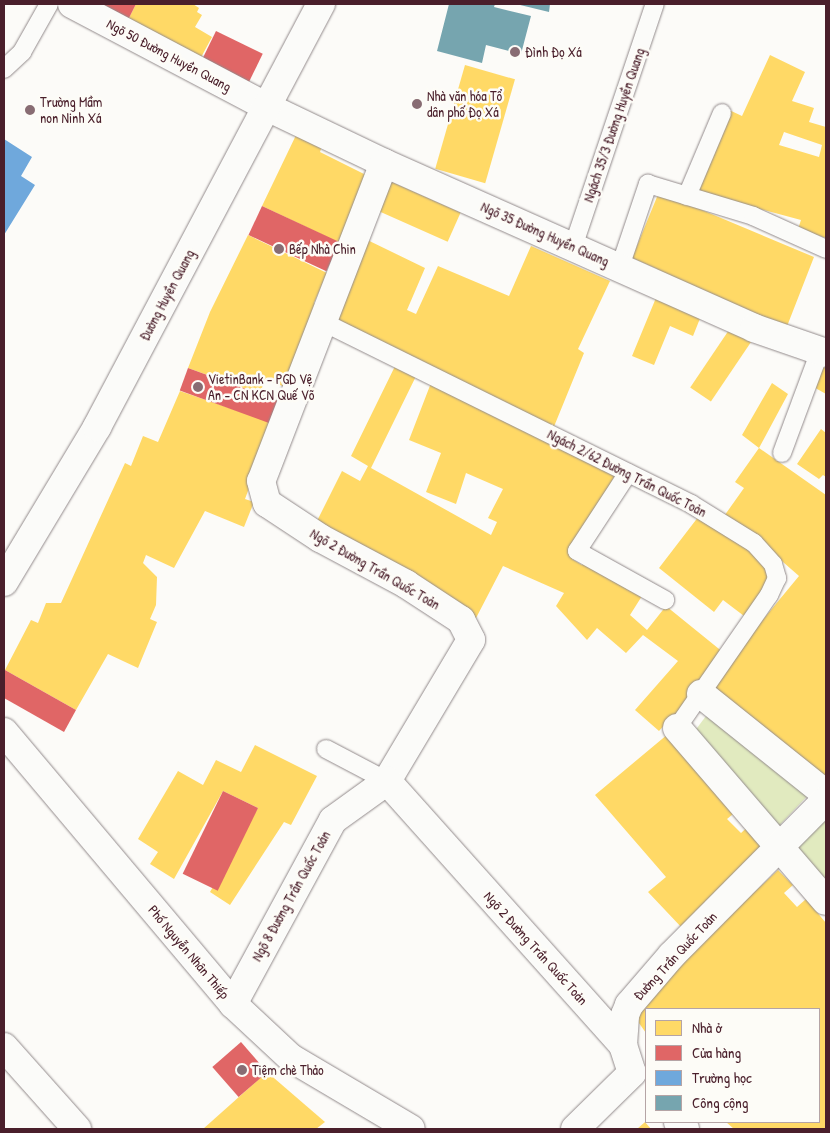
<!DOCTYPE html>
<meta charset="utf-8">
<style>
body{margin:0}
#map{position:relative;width:830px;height:1133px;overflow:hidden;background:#fcfbf8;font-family:"Patrick Hand",sans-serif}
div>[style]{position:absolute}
.green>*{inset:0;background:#e1eabf}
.homes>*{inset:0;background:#ffd966;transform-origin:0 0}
.shops>*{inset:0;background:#e06666;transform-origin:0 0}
.schools>*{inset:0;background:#6fa8dc}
.public>*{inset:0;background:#76a5af}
.roads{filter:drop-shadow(0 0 1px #928a8b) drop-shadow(0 0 1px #928a8b)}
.service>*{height:18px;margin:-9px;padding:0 9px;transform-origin:9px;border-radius:9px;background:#fbfbf9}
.minor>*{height:28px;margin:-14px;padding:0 14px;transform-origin:14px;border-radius:14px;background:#fbfbf9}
.tertiary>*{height:28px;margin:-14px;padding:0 14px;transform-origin:14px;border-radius:14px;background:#fbfbf9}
.secondary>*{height:28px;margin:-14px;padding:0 14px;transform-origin:14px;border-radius:14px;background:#fbfbf9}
.dots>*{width:14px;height:14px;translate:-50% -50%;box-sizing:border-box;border:2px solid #fdfcf7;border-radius:50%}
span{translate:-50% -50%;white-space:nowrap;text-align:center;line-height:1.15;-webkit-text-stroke:5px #fdfcf7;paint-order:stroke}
.poi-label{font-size:14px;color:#4a1f2b}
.left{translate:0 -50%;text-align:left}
.street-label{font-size:14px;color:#4a1f2b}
.frame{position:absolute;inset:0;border:5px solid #4a1f2b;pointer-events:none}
.legend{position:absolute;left:645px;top:1008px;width:175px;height:115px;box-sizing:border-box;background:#fdfcf7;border:1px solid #b5a4a5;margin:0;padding:6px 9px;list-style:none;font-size:15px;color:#4a1f2b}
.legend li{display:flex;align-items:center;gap:10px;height:25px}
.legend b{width:25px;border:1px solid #b5a4a5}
</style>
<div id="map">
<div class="green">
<div style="clip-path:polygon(712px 708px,813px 790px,776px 829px,691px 736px)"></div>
<div style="clip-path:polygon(826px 817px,826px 889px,794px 851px)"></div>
</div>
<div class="homes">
<div style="clip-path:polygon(136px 4px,193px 4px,199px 8px,197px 12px,202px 15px,195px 27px,212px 37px,198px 63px,127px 22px)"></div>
<div style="clip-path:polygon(evenodd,770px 55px,805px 72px,792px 101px,814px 108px,809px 122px,826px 127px,826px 238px,798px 229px,801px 220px,696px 192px,727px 109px,742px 116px,770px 55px,784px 132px,822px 145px,819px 157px,779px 145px,784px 132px)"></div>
<div style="left:465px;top:65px;width:52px;height:108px;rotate:16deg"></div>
<div style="clip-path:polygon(298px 131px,323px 143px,320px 152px,368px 176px,340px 243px,262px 206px)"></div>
<div style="left:383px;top:178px;width:85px;height:32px;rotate:24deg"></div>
<div style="clip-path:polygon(659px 192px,814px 257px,784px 334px,653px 279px,657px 269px,632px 258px)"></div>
<div style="clip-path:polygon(353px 233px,425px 268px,407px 310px,416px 314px,438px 266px,509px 296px,531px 246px,610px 281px,578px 349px,584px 353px,553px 429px,317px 316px)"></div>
<div style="clip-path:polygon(248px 235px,327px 273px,314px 303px,319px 306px,285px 387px,265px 379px,260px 394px,188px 368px,210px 312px)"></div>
<div style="clip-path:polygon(658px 293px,703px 311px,693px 336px,670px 326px,654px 365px,632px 356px)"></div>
<div style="left:731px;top:327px;width:25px;height:73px;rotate:34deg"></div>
<div style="clip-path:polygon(826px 355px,826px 394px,810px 385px)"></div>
<div style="clip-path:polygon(400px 356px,421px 366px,371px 468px,491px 535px,497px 522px,488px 518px,503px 489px,466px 473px,456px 504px,426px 492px,441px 453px,409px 440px,431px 383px,615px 475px,572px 559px,582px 565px,585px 559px,642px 596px,630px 615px,647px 630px,666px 606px,724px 653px,698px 708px,670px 719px,659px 731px,635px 710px,678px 661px,643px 635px,626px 653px,597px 628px,587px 640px,556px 606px,564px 593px,503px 566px,475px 620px,313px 529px,342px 471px,360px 481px,368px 466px,351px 456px)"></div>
<div style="clip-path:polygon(772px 383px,788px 394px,759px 448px,826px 495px,826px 786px,705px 690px,799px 576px,767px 548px,722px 519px,744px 488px,735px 482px,759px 448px,742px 435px)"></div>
<div style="clip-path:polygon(180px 391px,273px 423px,245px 499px,254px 502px,244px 527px,205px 511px,174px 568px,146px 555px,143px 563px,157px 577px,156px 605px,150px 619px,157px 622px,138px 668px,108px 654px,76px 710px,5px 670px,31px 620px,38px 623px,46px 603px,61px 603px,125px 463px,131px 466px,143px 436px,158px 442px)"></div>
<div style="clip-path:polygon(821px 429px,826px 433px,826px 477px,823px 475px,819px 479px,797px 464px)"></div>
<div style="clip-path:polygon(702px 512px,782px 575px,748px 619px,723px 600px,714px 612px,659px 568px)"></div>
<div style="clip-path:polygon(674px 729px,738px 810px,727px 819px,741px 833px,753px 822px,773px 844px,683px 929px,648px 892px,666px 877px,595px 795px)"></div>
<div style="clip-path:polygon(255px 745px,317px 776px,291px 825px,284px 822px,230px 905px,210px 892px,258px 808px,223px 791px,174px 879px,150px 864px,158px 852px,138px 839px,178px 771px,203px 785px,216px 760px,241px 772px)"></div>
<div style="clip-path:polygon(778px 870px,793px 885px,784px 893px,797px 907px,806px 899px,826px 923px,826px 1129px,734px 1129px,726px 1122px,819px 1122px,819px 1009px,646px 1009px,646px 1033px,634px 1016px,705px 938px)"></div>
<div style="clip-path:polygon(267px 1072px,325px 1122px,316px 1129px,203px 1129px)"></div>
<div style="clip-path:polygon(645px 1122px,651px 1129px,637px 1129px)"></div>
</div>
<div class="shops">
<div style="clip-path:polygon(97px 4px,136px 4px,127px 22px)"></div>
<div style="left:216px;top:31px;width:52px;height:37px;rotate:26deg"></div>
<div style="left:262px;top:206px;width:86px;height:32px;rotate:25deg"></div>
<div style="left:188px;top:368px;width:97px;height:24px;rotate:20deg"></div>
<div style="clip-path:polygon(5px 670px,76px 710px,64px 732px,4px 698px)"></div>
<div style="left:223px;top:791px;width:39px;height:92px;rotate:26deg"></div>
<div style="left:241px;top:1042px;width:40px;height:38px;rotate:49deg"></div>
</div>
<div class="schools">
<div style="clip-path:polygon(4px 139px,32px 157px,21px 176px,35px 185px,4px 235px)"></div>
</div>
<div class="public">
<div style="clip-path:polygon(449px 4px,495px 4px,494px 7px,531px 16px,521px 54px,486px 45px,482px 63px,437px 51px)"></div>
<div style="clip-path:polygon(516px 4px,550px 4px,549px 12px)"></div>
</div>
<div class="roads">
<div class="service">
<div style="left:4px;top:69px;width:25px;rotate:-43deg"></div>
<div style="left:22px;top:52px;width:55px;rotate:-60.6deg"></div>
<div style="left:687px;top:196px;width:90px;rotate:-67.1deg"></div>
<div style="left:573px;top:247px;width:256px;rotate:-71.4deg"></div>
<div style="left:620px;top:267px;width:88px;rotate:-71.4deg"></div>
<div style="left:648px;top:184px;width:110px;rotate:16.9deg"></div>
<div style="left:753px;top:216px;width:80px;rotate:24.3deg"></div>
<div style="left:323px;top:322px;width:411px;rotate:26.3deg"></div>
<div style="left:691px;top:504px;width:74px;rotate:31.8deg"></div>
<div style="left:754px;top:543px;width:28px;rotate:48deg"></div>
<div style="left:773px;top:564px;width:15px;rotate:74deg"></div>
<div style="left:777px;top:578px;width:19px;rotate:115deg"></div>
<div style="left:769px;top:595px;width:162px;rotate:124.7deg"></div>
<div style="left:782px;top:453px;width:109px;rotate:-69.6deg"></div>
<div style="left:628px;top:473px;width:93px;rotate:123.2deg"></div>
<div style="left:577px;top:551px;width:101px;rotate:29.1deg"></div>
<div style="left:326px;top:749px;width:69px;rotate:27.7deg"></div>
</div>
<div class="minor">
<div style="left:72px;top:4px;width:221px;rotate:27.8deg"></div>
<div style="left:267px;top:107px;width:130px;rotate:25.6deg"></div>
<div style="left:384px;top:163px;width:405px;rotate:24deg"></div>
<div style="left:754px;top:328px;width:76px;rotate:19.1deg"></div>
<div style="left:384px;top:163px;width:341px;rotate:111.1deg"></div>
<div style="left:261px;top:481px;width:23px;rotate:75deg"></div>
<div style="left:267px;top:503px;width:64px;rotate:33.4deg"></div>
<div style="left:320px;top:538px;width:98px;rotate:28.1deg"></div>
<div style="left:406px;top:584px;width:66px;rotate:33.2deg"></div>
<div style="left:461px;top:620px;width:22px;rotate:63deg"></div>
<div style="left:471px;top:640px;width:164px;rotate:120.8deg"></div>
<div style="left:387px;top:781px;width:354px;rotate:48.2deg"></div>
<div style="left:701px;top:694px;width:160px;rotate:38.7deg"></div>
<div style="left:677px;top:728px;width:228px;rotate:49.3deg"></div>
<div style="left:4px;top:732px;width:356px;rotate:49.9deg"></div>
<div style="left:233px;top:1004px;width:79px;rotate:43deg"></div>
<div style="left:291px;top:1058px;width:139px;rotate:30.6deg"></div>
<div style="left:233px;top:1004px;width:209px;rotate:-61.5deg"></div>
<div style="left:333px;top:820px;width:67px;rotate:-35.8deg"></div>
<div style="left:678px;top:1122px;width:10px;rotate:45deg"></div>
<div style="left:575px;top:1129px;width:80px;rotate:-44.5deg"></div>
<div style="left:632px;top:1073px;width:29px;rotate:-108deg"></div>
<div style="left:623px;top:1045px;width:30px;rotate:-86deg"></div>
<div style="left:625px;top:1015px;width:11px;rotate:-68deg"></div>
<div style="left:629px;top:1005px;width:66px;rotate:-49.3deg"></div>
<div style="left:672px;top:955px;width:218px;rotate:-45.2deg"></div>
</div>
<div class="tertiary">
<div style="left:4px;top:582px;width:181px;rotate:-59deg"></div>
<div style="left:97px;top:427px;width:479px;rotate:-62.1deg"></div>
</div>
<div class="secondary">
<div style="left:4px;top:1047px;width:110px;rotate:48.3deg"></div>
</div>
</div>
<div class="dots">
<div style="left:515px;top:52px;background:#886c73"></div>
<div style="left:417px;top:104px;background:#886c73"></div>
<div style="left:30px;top:110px;background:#886c73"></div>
<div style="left:279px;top:249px;background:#886c73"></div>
<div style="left:198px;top:387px;background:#886c73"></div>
<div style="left:242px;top:1070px;background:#886c73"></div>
</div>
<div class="poi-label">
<span class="left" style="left:525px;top:52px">Đình Đọ Xá</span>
<span class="left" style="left:427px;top:104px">Nhà văn hóa Tổ<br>dân phố Đọ Xá</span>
<span class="left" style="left:40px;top:110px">Trường Mầm<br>non Ninh Xá</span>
<span class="left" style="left:289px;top:249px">Bếp Nhà Chin</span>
<span class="left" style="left:208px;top:387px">VietinBank - PGD Vệ<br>An - CN KCN Quế Võ</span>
<span class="left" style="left:252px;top:1070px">Tiệm chè Thảo</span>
</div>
<div class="street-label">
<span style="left:169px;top:55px;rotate:28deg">Ngõ 50 Đường Huyền Quang</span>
<span style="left:614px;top:125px;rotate:-71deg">Ngách 35/3 Đường Huyền Quang</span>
<span style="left:545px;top:234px;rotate:24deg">Ngõ 35 Đường Huyền Quang</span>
<span style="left:167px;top:295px;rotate:-62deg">Đường Huyền Quang</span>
<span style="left:627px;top:473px;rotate:27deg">Ngách 2/62 Đường Trần Quốc Toản</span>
<span style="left:375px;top:569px;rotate:30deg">Ngõ 2 Đường Trần Quốc Toản</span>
<span style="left:291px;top:896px;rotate:-61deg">Ngõ 8 Đường Trần Quốc Toản</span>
<span style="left:536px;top:948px;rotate:48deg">Ngõ 2 Đường Trần Quốc Toản</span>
<span style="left:189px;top:952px;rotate:50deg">Phố Nguyễn Nhân Thiếp</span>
<span style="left:675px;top:956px;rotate:-47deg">Đường Trần Quốc Toản</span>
</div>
<div class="frame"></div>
<ul class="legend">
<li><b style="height:14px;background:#ffd966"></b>Nhà ở</li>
<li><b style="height:14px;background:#e06666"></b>Cửa hàng</li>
<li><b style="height:14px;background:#6fa8dc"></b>Trường học</li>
<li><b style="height:14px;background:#76a5af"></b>Công cộng</li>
</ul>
</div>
